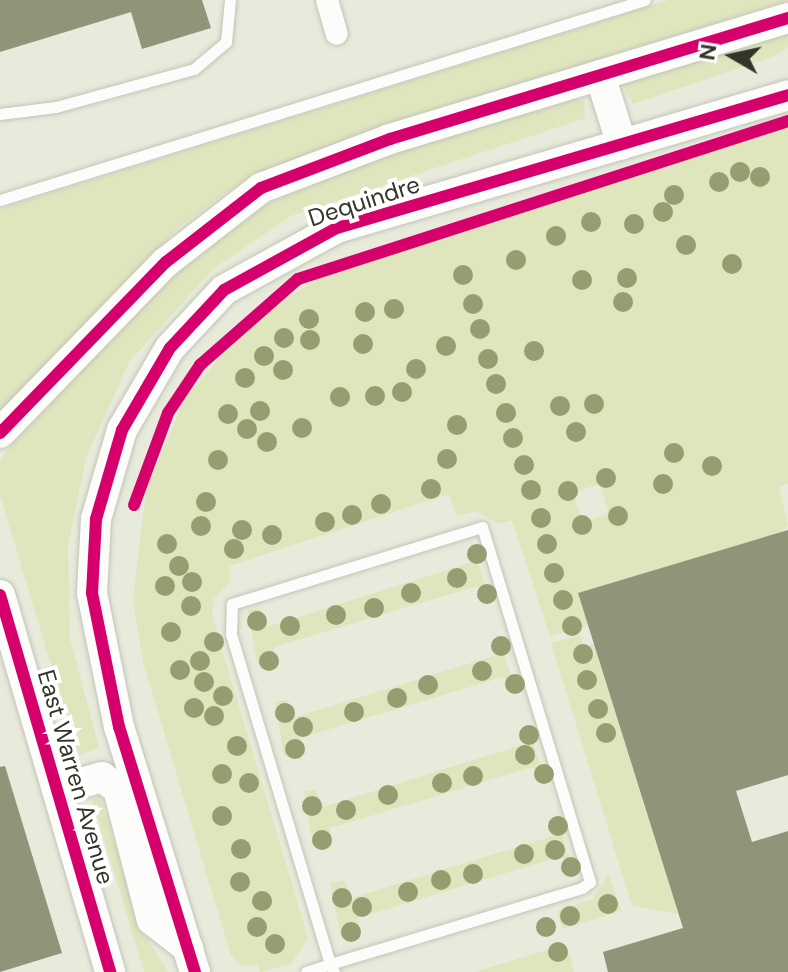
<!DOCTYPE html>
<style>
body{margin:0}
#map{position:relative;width:788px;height:972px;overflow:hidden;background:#e8ebdb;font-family:"DM Sans",sans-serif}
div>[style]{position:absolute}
.green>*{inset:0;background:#dfe5bd}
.building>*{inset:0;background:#919479}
.roads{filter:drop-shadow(0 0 2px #c2c4b8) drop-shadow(0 0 2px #c2c4b8)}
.lane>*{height:11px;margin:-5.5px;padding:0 5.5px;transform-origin:5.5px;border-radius:5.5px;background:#fcfcfa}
.street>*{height:22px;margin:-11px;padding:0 11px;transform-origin:11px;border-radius:11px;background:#fcfcfa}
.secondary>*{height:30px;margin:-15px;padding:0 15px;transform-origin:15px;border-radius:15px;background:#fcfcfa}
.cycleway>*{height:12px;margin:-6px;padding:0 6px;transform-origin:6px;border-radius:6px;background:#d6006c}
.trees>*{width:20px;height:20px;margin:-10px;border-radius:50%;background:#979c71}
span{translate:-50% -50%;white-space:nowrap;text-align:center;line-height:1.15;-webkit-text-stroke:8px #fff;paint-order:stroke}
.street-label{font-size:24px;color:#33342a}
.north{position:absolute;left:692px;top:16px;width:80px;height:80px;-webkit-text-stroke:6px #fff;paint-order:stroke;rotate:279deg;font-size:22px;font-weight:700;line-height:32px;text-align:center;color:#33342a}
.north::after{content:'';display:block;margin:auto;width:28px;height:36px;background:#33342a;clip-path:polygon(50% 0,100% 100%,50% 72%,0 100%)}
</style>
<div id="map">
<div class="green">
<div style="clip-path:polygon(669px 0,788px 0,356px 135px,232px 188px,178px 228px,0 415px,0 209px)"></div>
<div style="clip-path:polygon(788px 32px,788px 47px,777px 55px,633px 104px,622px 84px)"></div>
<div style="clip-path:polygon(572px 99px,584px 101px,585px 118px,291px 216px,213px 269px,129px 362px,86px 458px,68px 546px,70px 638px,99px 748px,78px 755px,0 495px,0 461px,10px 447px,188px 259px,256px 210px,349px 168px)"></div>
<div style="clip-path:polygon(evenodd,788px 124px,788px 484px,779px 487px,788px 525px,779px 533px,579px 593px,588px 626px,550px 636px,512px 520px,498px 524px,477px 511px,456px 516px,449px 494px,229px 566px,231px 581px,214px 599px,212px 615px,308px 938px,291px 964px,260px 972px,258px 965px,242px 966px,231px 956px,143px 662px,133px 601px,146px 489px,185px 398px,251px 322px,329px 271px,788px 124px,600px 484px,609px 514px,582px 522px,573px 492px,600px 484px)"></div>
<div style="clip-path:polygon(471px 541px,491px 603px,477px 586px,274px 647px,275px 668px,257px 663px,248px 610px,260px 609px,267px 627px,469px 563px)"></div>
<div style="clip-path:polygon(497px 633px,517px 694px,503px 677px,300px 738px,302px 760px,284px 755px,275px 702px,286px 700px,293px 718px,496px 655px)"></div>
<div style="clip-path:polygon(580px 635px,583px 647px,594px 644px,678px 914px,632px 906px,551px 643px)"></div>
<div style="clip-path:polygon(527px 722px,546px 784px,532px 767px,330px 828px,331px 849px,313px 845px,304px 791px,316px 790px,323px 807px,525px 744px)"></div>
<div style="clip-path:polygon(100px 796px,140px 928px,168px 972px,144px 972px,92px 799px)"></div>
<div style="clip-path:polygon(556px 813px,574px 875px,562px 856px,358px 918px,360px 939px,341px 937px,330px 883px,344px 880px,352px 898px,553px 836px)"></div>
<div style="clip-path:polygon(609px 874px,621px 911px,562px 929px,557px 911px,593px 899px)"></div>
<div style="clip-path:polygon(566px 944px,574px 972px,475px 972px)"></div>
</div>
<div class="building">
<div style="clip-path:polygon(0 0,202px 0,211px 28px,142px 49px,131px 12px,0 52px)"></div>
<div style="clip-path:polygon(788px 530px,788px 775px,736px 791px,752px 842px,788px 831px,788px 972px,608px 972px,603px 952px,683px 928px,578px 593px)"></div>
<div style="clip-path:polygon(5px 766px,62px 953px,0 972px,0 767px)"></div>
</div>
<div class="roads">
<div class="lane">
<div style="left:0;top:114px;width:56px;rotate:-7.1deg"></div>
<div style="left:56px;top:107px;width:143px;rotate:-15.4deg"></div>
<div style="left:194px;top:69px;width:42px;rotate:-40.2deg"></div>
<div style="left:226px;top:42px;width:42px;rotate:-84.6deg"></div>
<div style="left:0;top:200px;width:675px;rotate:-17.23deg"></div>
<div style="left:306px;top:972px;width:25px;rotate:-18deg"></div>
<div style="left:330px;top:964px;width:263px;rotate:-16.8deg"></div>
<div style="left:582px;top:888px;width:10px;rotate:-37deg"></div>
<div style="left:590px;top:882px;width:371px;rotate:-106.9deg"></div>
<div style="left:482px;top:527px;width:262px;rotate:162.9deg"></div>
<div style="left:232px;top:604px;width:30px;rotate:92deg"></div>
<div style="left:231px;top:634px;width:345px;rotate:73.3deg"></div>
<div style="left:330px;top:964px;width:9px;rotate:63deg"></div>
</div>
<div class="street">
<div style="left:327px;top:0;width:35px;rotate:74deg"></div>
</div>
<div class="secondary">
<div style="left:600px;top:75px;width:73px;rotate:72.6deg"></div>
<div style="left:0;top:433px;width:238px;rotate:-45.9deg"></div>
<div style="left:166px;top:262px;width:120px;rotate:-37.9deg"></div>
<div style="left:261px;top:188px;width:138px;rotate:-20.8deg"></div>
<div style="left:390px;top:139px;width:416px;rotate:-16.9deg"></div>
<div style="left:0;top:595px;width:393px;rotate:73.7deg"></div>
<div style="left:57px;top:790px;width:47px;rotate:-16.1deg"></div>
<div style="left:102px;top:777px;width:20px;rotate:37deg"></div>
<div style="left:118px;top:789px;width:135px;rotate:75.5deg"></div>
<div style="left:152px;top:920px;width:46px;rotate:37.9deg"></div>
<div style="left:195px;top:972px;width:257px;rotate:-107.2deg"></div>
<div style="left:119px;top:727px;width:137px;rotate:-101.4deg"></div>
<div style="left:92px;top:593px;width:74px;rotate:-86.9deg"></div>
<div style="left:96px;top:519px;width:93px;rotate:-73.7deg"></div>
<div style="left:122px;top:430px;width:95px;rotate:-59.7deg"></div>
<div style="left:170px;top:348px;width:79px;rotate:-47deg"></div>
<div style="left:224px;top:290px;width:129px;rotate:-28.8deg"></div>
<div style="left:337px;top:228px;width:470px;rotate:-16.4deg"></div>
</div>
</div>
<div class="cycleway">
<div style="left:0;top:433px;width:238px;rotate:-45.9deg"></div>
<div style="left:166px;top:262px;width:120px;rotate:-37.9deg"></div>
<div style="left:261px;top:188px;width:138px;rotate:-20.8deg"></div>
<div style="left:390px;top:139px;width:416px;rotate:-16.9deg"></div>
<div style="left:134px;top:505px;width:98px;rotate:-69.7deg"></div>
<div style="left:168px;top:413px;width:58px;rotate:-56.3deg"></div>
<div style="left:200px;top:365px;width:130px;rotate:-41.3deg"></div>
<div style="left:298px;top:279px;width:515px;rotate:-17.87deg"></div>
<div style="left:0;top:595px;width:393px;rotate:73.7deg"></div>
<div style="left:195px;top:972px;width:257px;rotate:-107.2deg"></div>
<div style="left:119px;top:727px;width:137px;rotate:-101.4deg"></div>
<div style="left:92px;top:593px;width:74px;rotate:-86.9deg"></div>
<div style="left:96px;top:519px;width:93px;rotate:-73.7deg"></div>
<div style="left:122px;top:430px;width:95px;rotate:-59.7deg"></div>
<div style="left:170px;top:348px;width:79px;rotate:-47deg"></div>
<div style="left:224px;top:290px;width:129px;rotate:-28.8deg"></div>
<div style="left:337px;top:228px;width:470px;rotate:-16.4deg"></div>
</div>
<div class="trees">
<div style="left:740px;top:172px"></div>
<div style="left:760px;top:177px"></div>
<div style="left:719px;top:182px"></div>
<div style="left:674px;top:195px"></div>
<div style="left:663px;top:212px"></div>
<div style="left:591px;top:222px"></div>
<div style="left:634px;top:224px"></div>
<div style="left:556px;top:236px"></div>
<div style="left:686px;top:245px"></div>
<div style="left:516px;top:260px"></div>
<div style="left:732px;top:264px"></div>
<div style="left:463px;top:275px"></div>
<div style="left:627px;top:278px"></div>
<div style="left:582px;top:280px"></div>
<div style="left:623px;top:302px"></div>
<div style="left:473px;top:304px"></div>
<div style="left:394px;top:309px"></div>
<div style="left:365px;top:312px"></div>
<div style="left:309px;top:319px"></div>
<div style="left:480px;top:329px"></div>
<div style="left:284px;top:338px"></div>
<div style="left:310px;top:340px"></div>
<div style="left:363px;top:344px"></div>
<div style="left:446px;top:346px"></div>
<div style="left:534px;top:351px"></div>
<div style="left:264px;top:356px"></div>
<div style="left:488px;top:359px"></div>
<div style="left:416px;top:369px"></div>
<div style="left:283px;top:370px"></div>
<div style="left:245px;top:378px"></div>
<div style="left:496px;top:384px"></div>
<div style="left:402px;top:392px"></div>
<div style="left:375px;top:396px"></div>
<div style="left:340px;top:397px"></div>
<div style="left:594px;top:404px"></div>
<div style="left:560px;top:406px"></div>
<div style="left:260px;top:411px"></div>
<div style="left:506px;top:413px"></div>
<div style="left:228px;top:414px"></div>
<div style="left:457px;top:425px"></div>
<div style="left:302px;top:428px"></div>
<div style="left:247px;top:429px"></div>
<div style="left:576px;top:432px"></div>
<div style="left:513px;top:438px"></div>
<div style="left:267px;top:442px"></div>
<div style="left:674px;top:453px"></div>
<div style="left:447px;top:459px"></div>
<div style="left:218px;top:460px"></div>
<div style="left:524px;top:465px"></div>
<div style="left:712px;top:466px"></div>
<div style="left:606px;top:478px"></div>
<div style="left:663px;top:484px"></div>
<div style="left:431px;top:489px"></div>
<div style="left:531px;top:490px"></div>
<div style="left:568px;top:491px"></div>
<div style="left:206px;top:502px"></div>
<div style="left:381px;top:504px"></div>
<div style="left:352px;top:515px"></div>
<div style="left:618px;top:516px"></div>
<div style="left:541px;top:518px"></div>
<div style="left:325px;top:522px"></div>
<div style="left:582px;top:525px"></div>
<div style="left:201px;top:526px"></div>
<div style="left:242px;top:530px"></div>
<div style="left:272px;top:535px"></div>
<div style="left:167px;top:544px"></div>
<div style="left:547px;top:544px"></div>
<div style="left:234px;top:549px"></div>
<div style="left:477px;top:554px"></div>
<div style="left:179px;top:566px"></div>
<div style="left:554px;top:573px"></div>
<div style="left:457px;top:578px"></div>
<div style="left:192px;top:582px"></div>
<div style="left:165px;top:586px"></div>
<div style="left:411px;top:593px"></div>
<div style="left:487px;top:594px"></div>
<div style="left:563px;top:600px"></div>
<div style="left:191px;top:606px"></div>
<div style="left:374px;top:608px"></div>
<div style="left:336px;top:615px"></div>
<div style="left:257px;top:621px"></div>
<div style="left:290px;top:626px"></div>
<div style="left:572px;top:626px"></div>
<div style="left:171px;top:632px"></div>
<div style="left:214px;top:642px"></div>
<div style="left:501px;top:646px"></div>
<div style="left:583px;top:654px"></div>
<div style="left:200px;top:661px"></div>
<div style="left:269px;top:661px"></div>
<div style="left:180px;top:670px"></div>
<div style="left:482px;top:671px"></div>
<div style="left:587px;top:680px"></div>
<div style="left:204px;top:682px"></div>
<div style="left:515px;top:684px"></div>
<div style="left:428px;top:685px"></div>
<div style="left:223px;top:696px"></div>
<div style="left:397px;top:698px"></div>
<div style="left:194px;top:708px"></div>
<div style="left:598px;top:709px"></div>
<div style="left:354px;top:712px"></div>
<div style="left:285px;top:713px"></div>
<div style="left:214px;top:716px"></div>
<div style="left:303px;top:727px"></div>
<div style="left:606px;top:733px"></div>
<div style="left:529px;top:735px"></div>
<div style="left:237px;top:746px"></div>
<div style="left:295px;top:749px"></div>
<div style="left:525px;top:755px"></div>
<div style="left:222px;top:774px"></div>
<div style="left:544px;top:774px"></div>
<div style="left:473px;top:776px"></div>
<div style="left:249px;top:783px"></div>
<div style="left:442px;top:783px"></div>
<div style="left:388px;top:795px"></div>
<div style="left:312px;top:806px"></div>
<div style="left:346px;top:810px"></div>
<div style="left:222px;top:816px"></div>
<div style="left:558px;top:826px"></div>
<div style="left:322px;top:840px"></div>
<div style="left:241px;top:849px"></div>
<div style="left:555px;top:850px"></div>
<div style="left:524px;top:854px"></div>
<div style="left:571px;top:867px"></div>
<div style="left:473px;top:874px"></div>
<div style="left:441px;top:880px"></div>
<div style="left:240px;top:882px"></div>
<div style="left:408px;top:892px"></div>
<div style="left:342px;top:898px"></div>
<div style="left:262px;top:901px"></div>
<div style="left:608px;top:904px"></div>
<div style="left:362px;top:907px"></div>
<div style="left:570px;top:916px"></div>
<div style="left:257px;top:927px"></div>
<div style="left:546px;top:927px"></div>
<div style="left:351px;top:932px"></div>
<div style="left:275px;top:944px"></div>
<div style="left:558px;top:952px"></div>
</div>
<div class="street-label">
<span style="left:364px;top:201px;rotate:-18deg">Dequindre</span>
<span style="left:76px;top:777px;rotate:74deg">East Warren Avenue</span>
</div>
<div class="north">N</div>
</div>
